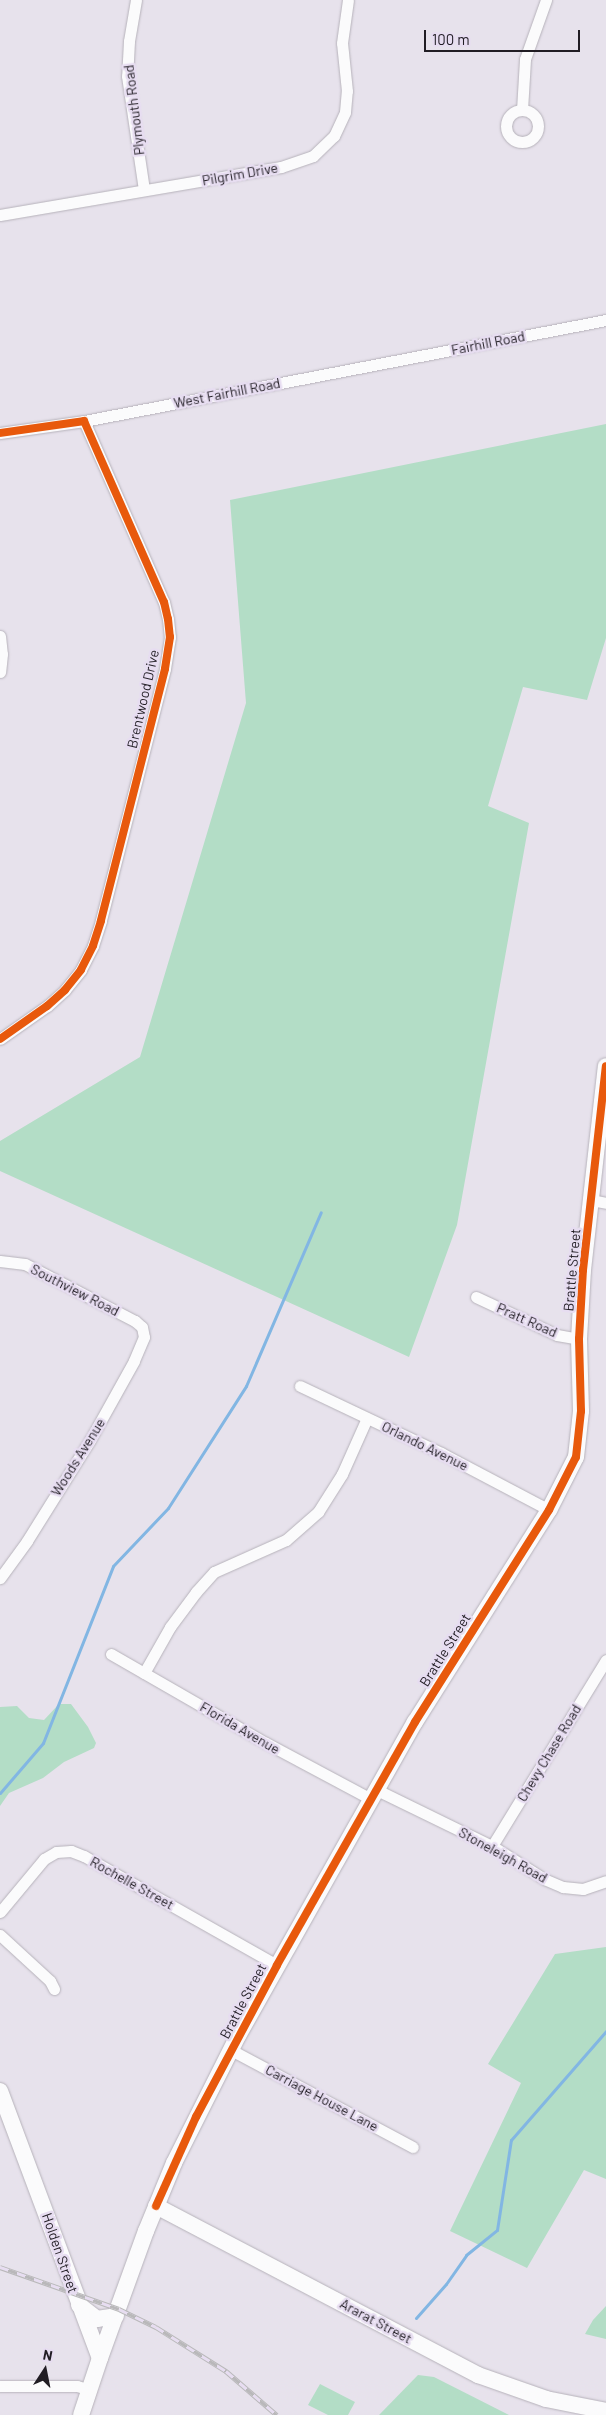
<!DOCTYPE html>
<style>
body{margin:0}
#map{position:relative;width:606px;height:2415px;overflow:hidden;background:#e7e2ec;font-family:Barlow,sans-serif}
div>[style]{position:absolute}
.green>*{inset:0;background:#b3ddc6}
.stream>*{height:3px;margin:-1.5px;padding:0 1.5px;transform-origin:1.5px;border-radius:1.5px;background:#82b6e3}
.roads{filter:drop-shadow(0 0 1px #b6b2ba) drop-shadow(0 0 1px #b6b2ba)}
.street>*{height:11px;margin:-5.5px;padding:0 5.5px;transform-origin:5.5px;border-radius:5.5px;background:#fbfbfc}
.street>.ring{margin:-5.5px;padding:0;box-sizing:content-box;background:none;border:11px solid #fbfbfc;border-radius:50%}
.secondary>*{height:16px;margin:-8px;padding:0 8px;transform-origin:8px;border-radius:8px;background:#fbfbfc}
.rail>*{height:5px;margin-top:-2.5px;transform-origin:0;background:repeating-linear-gradient(90deg,#e7ddf1 0 9px,#b9b8ba 0 18px);box-sizing:border-box;border-block:1px solid #b9b8ba}
.cycleway>*{height:8px;margin:-4px;padding:0 4px;transform-origin:4px;border-radius:4px;background:#e8590c}
span{translate:-50% -50%;white-space:nowrap;text-align:center;line-height:1.15;-webkit-text-stroke:5px #e7ddf1;paint-order:stroke}
.street-label{font-size:14px;color:#211d24}
.north{position:absolute;left:20px;top:2345px;width:50px;height:50px;-webkit-text-stroke:4px #e7ddf1;paint-order:stroke;rotate:11deg;font-size:14px;font-weight:700;line-height:20px;text-align:center;color:#211d24}
.north::after{content:'';display:block;margin:auto;width:18px;height:22px;background:#211d24;clip-path:polygon(50% 0,100% 100%,50% 72%,0 100%)}
.scale{position:absolute;left:424px;top:30px;width:156px;height:22px;box-sizing:border-box;border:2px solid #211d24;border-top:0;padding-left:6px;font-size:15px;line-height:18px;white-space:nowrap;color:#211d24;-webkit-text-stroke:4px #e7ddf1;paint-order:stroke}
</style>
<div id="map">
<div class="green">
<div style="clip-path:polygon(606px 424px,606px 638px,587px 700px,523px 687px,488px 806px,529px 823px,457px 1225px,409px 1357px,0 1171px,0 1141px,140px 1057px,246px 703px,230px 500px)"></div>
<div style="clip-path:polygon(59px 1704px,71px 1704px,88px 1727px,96px 1743px,94px 1748px,64px 1762px,43px 1778px,9px 1793px,0 1806px,0 1707px,17px 1706px,29px 1718px,44px 1720px)"></div>
<div style="clip-path:polygon(606px 1947px,606px 2179px,584px 2170px,527px 2268px,450px 2231px,521px 2083px,488px 2064px,555px 1954px)"></div>
<div style="clip-path:polygon(606px 2306px,606px 2339px,585px 2334px,593px 2320px)"></div>
<div style="clip-path:polygon(418px 2375px,434px 2377px,509px 2415px,379px 2415px)"></div>
<div style="clip-path:polygon(320px 2384px,355px 2402px,348px 2415px,328px 2415px,308px 2405px)"></div>
</div>
<div class="stream">
<div style="left:0;top:1793px;width:66px;rotate:-49.3deg"></div>
<div style="left:43px;top:1743px;width:190px;rotate:-68.4deg"></div>
<div style="left:113px;top:1566px;width:80px;rotate:-46.5deg"></div>
<div style="left:168px;top:1508px;width:145px;rotate:-57.4deg"></div>
<div style="left:246px;top:1386px;width:189px;rotate:-66.7deg"></div>
<div style="left:416px;top:2318px;width:45px;rotate:-48.6deg"></div>
<div style="left:446px;top:2284px;width:35px;rotate:-55deg"></div>
<div style="left:466px;top:2255px;width:40px;rotate:-39deg"></div>
<div style="left:497px;top:2230px;width:91px;rotate:-81.2deg"></div>
<div style="left:511px;top:2140px;width:145px;rotate:-48.9deg"></div>
</div>
<div class="roads">
<div class="street">
<div style="left:136px;top:0;width:42px;rotate:99.7deg"></div>
<div style="left:129px;top:41px;width:35px;rotate:93deg"></div>
<div style="left:127px;top:76px;width:115px;rotate:81.5deg"></div>
<div style="left:522px;top:110px;width:51px;rotate:-86.6deg"></div>
<div style="left:525px;top:59px;width:63px;rotate:-70.4deg"></div>
<div class="ring" style="left:506px;top:110px;width:21px;height:21px"></div>
<div style="left:0;top:215px;width:285px;rotate:-9.7deg"></div>
<div style="left:281px;top:167px;width:34px;rotate:-19deg"></div>
<div style="left:313px;top:156px;width:29px;rotate:-44deg"></div>
<div style="left:334px;top:136px;width:26px;rotate:-65deg"></div>
<div style="left:345px;top:112px;width:21px;rotate:-85deg"></div>
<div style="left:347px;top:91px;width:48px;rotate:-95.9deg"></div>
<div style="left:342px;top:43px;width:43px;rotate:-82.1deg"></div>
<div style="left:84px;top:421px;width:532px;rotate:-10.95deg"></div>
<div style="left:0;top:433px;width:85px;rotate:-8.1deg"></div>
<div style="left:84px;top:421px;width:198px;rotate:66.2deg"></div>
<div style="left:164px;top:602px;width:17px;rotate:77deg"></div>
<div style="left:168px;top:619px;width:18px;rotate:84deg"></div>
<div style="left:170px;top:637px;width:32px;rotate:99deg"></div>
<div style="left:165px;top:669px;width:260px;rotate:104.3deg"></div>
<div style="left:101px;top:921px;width:26px;rotate:108deg"></div>
<div style="left:93px;top:946px;width:27px;rotate:117deg"></div>
<div style="left:81px;top:970px;width:26px;rotate:129deg"></div>
<div style="left:65px;top:990px;width:24px;rotate:138deg"></div>
<div style="left:47px;top:1006px;width:57px;rotate:144.9deg"></div>
<div style="left:0;top:636px;width:18px;rotate:84deg"></div>
<div style="left:2px;top:654px;width:18px;rotate:96deg"></div>
<div style="left:591px;top:1200px;width:15px;rotate:11deg"></div>
<div style="left:0;top:1261px;width:25px;rotate:7deg"></div>
<div style="left:25px;top:1264px;width:124px;rotate:27.4deg"></div>
<div style="left:135px;top:1321px;width:9px;rotate:41deg"></div>
<div style="left:142px;top:1327px;width:10px;rotate:79deg"></div>
<div style="left:144px;top:1337px;width:26px;rotate:113deg"></div>
<div style="left:134px;top:1361px;width:90px;rotate:119.1deg"></div>
<div style="left:90px;top:1440px;width:119px;rotate:122deg"></div>
<div style="left:27px;top:1541px;width:46px;rotate:126.1deg"></div>
<div style="left:476px;top:1297px;width:89px;rotate:25.1deg"></div>
<div style="left:557px;top:1335px;width:22px;rotate:10deg"></div>
<div style="left:300px;top:1386px;width:156px;rotate:25.4deg"></div>
<div style="left:441px;top:1453px;width:122px;rotate:27.8deg"></div>
<div style="left:111px;top:1654px;width:179px;rotate:29.9deg"></div>
<div style="left:266px;top:1743px;width:119px;rotate:28.1deg"></div>
<div style="left:144px;top:1673px;width:53px;rotate:-60.5deg"></div>
<div style="left:170px;top:1627px;width:44px;rotate:-53.4deg"></div>
<div style="left:196px;top:1592px;width:27px;rotate:-48deg"></div>
<div style="left:214px;top:1572px;width:79px;rotate:-24deg"></div>
<div style="left:286px;top:1540px;width:43px;rotate:-41.2deg"></div>
<div style="left:318px;top:1512px;width:45px;rotate:-57.7deg"></div>
<div style="left:342px;top:1474px;width:61px;rotate:-65.9deg"></div>
<div style="left:377px;top:1790px;width:128px;rotate:26deg"></div>
<div style="left:492px;top:1846px;width:62px;rotate:32.4deg"></div>
<div style="left:544px;top:1879px;width:21px;rotate:23deg"></div>
<div style="left:563px;top:1887px;width:20px;rotate:6deg"></div>
<div style="left:583px;top:1889px;width:24px;rotate:-19deg"></div>
<div style="left:492px;top:1846px;width:218px;rotate:-58.5deg"></div>
<div style="left:0;top:1912px;width:69px;rotate:-50.3deg"></div>
<div style="left:44px;top:1859px;width:14px;rotate:-30deg"></div>
<div style="left:56px;top:1852px;width:15px;rotate:-4deg"></div>
<div style="left:71px;top:1851px;width:14px;rotate:21deg"></div>
<div style="left:84px;top:1856px;width:222px;rotate:29.5deg"></div>
<div style="left:0;top:1935px;width:68px;rotate:42.6deg"></div>
<div style="left:50px;top:1981px;width:9px;rotate:63deg"></div>
<div style="left:231px;top:2050px;width:206px;rotate:28.1deg"></div>
<div style="left:0;top:2386px;width:77px"></div>
<div style="left:77px;top:2386px;width:14px;rotate:17deg"></div>
</div>
<div class="secondary">
<div style="left:0;top:2091px;width:285px;rotate:69.5deg"></div>
<div style="left:100px;top:2358px;width:60px;rotate:108.4deg"></div>
<div style="left:156px;top:2206px;width:364px;rotate:27.7deg"></div>
<div style="left:478px;top:2375px;width:72px;rotate:19.4deg"></div>
<div style="left:546px;top:2399px;width:61px;rotate:11.3deg"></div>
<div style="left:79px;top:2305px;width:23px;rotate:38deg"></div>
<div style="left:97px;top:2319px;width:19px;rotate:-9deg"></div>
<div style="left:100px;top:2358px;width:135px;rotate:-70.1deg"></div>
<div style="left:146px;top:2231px;width:74px;rotate:-67.6deg"></div>
<div style="left:174px;top:2163px;width:144px;rotate:-63.3deg"></div>
<div style="left:239px;top:2034px;width:358px;rotate:-60.6deg"></div>
<div style="left:415px;top:1722px;width:251px;rotate:-57.7deg"></div>
<div style="left:549px;top:1510px;width:59px;rotate:-63deg"></div>
<div style="left:576px;top:1457px;width:46px;rotate:-83.8deg"></div>
<div style="left:581px;top:1411px;width:72px;rotate:-91.6deg"></div>
<div style="left:579px;top:1339px;width:69px;rotate:-86.7deg"></div>
<div style="left:583px;top:1270px;width:205px;rotate:-83.6deg"></div>
</div>
</div>
<div class="rail">
<div style="left:0;top:2267px;width:126px;rotate:19.4deg"></div>
<div style="left:119px;top:2309px;width:41px;rotate:25.9deg"></div>
<div style="left:156px;top:2327px;width:83px;rotate:32.2deg"></div>
<div style="left:226px;top:2371px;width:67px;rotate:40.8deg"></div>
</div>
<div class="cycleway">
<div style="left:0;top:433px;width:85px;rotate:-8.1deg"></div>
<div style="left:84px;top:421px;width:198px;rotate:66.2deg"></div>
<div style="left:164px;top:602px;width:17px;rotate:77deg"></div>
<div style="left:168px;top:619px;width:18px;rotate:84deg"></div>
<div style="left:170px;top:637px;width:32px;rotate:99deg"></div>
<div style="left:165px;top:669px;width:260px;rotate:104.3deg"></div>
<div style="left:101px;top:921px;width:26px;rotate:108deg"></div>
<div style="left:93px;top:946px;width:27px;rotate:117deg"></div>
<div style="left:81px;top:970px;width:26px;rotate:129deg"></div>
<div style="left:65px;top:990px;width:24px;rotate:138deg"></div>
<div style="left:47px;top:1006px;width:57px;rotate:144.9deg"></div>
<div style="left:156px;top:2206px;width:98px;rotate:-65.8deg"></div>
<div style="left:196px;top:2117px;width:172px;rotate:-61.9deg"></div>
<div style="left:277px;top:1965px;width:279px;rotate:-60.4deg"></div>
<div style="left:415px;top:1722px;width:251px;rotate:-57.7deg"></div>
<div style="left:549px;top:1510px;width:59px;rotate:-63deg"></div>
<div style="left:576px;top:1457px;width:46px;rotate:-83.8deg"></div>
<div style="left:581px;top:1411px;width:72px;rotate:-91.6deg"></div>
<div style="left:579px;top:1339px;width:69px;rotate:-86.7deg"></div>
<div style="left:583px;top:1270px;width:205px;rotate:-83.6deg"></div>
</div>
<div class="street-label">
<span style="left:134px;top:110px;rotate:-97deg">Plymouth Road</span>
<span style="left:240px;top:174px;rotate:-10deg">Pilgrim Drive</span>
<span style="left:488px;top:343px;rotate:-11deg">Fairhill Road</span>
<span style="left:227px;top:393px;rotate:-11deg">West Fairhill Road</span>
<span style="left:143px;top:699px;rotate:-77deg">Brentwood Drive</span>
<span style="left:572px;top:1270px;rotate:-85deg">Brattle Street</span>
<span style="left:75px;top:1290px;rotate:27deg">Southview Road</span>
<span style="left:527px;top:1320px;rotate:24deg">Pratt Road</span>
<span style="left:425px;top:1446px;rotate:26deg">Orlando Avenue</span>
<span style="left:78px;top:1457px;rotate:-58deg">Woods Avenue</span>
<span style="left:445px;top:1650px;rotate:-58deg">Brattle Street</span>
<span style="left:240px;top:1728px;rotate:30deg">Florida Avenue</span>
<span style="left:549px;top:1753px;rotate:-59deg">Chevy Chase Road</span>
<span style="left:503px;top:1855px;rotate:29deg">Stoneleigh Road</span>
<span style="left:132px;top:1883px;rotate:29deg">Rochelle Street</span>
<span style="left:243px;top:2001px;rotate:-62deg">Brattle Street</span>
<span style="left:322px;top:2098px;rotate:28deg">Carriage House Lane</span>
<span style="left:60px;top:2253px;rotate:71deg">Holden Street</span>
<span style="left:376px;top:2321px;rotate:28deg">Ararat Street</span>
</div>
<div class="north">N</div>
<div class="scale">100 m</div>
</div>
